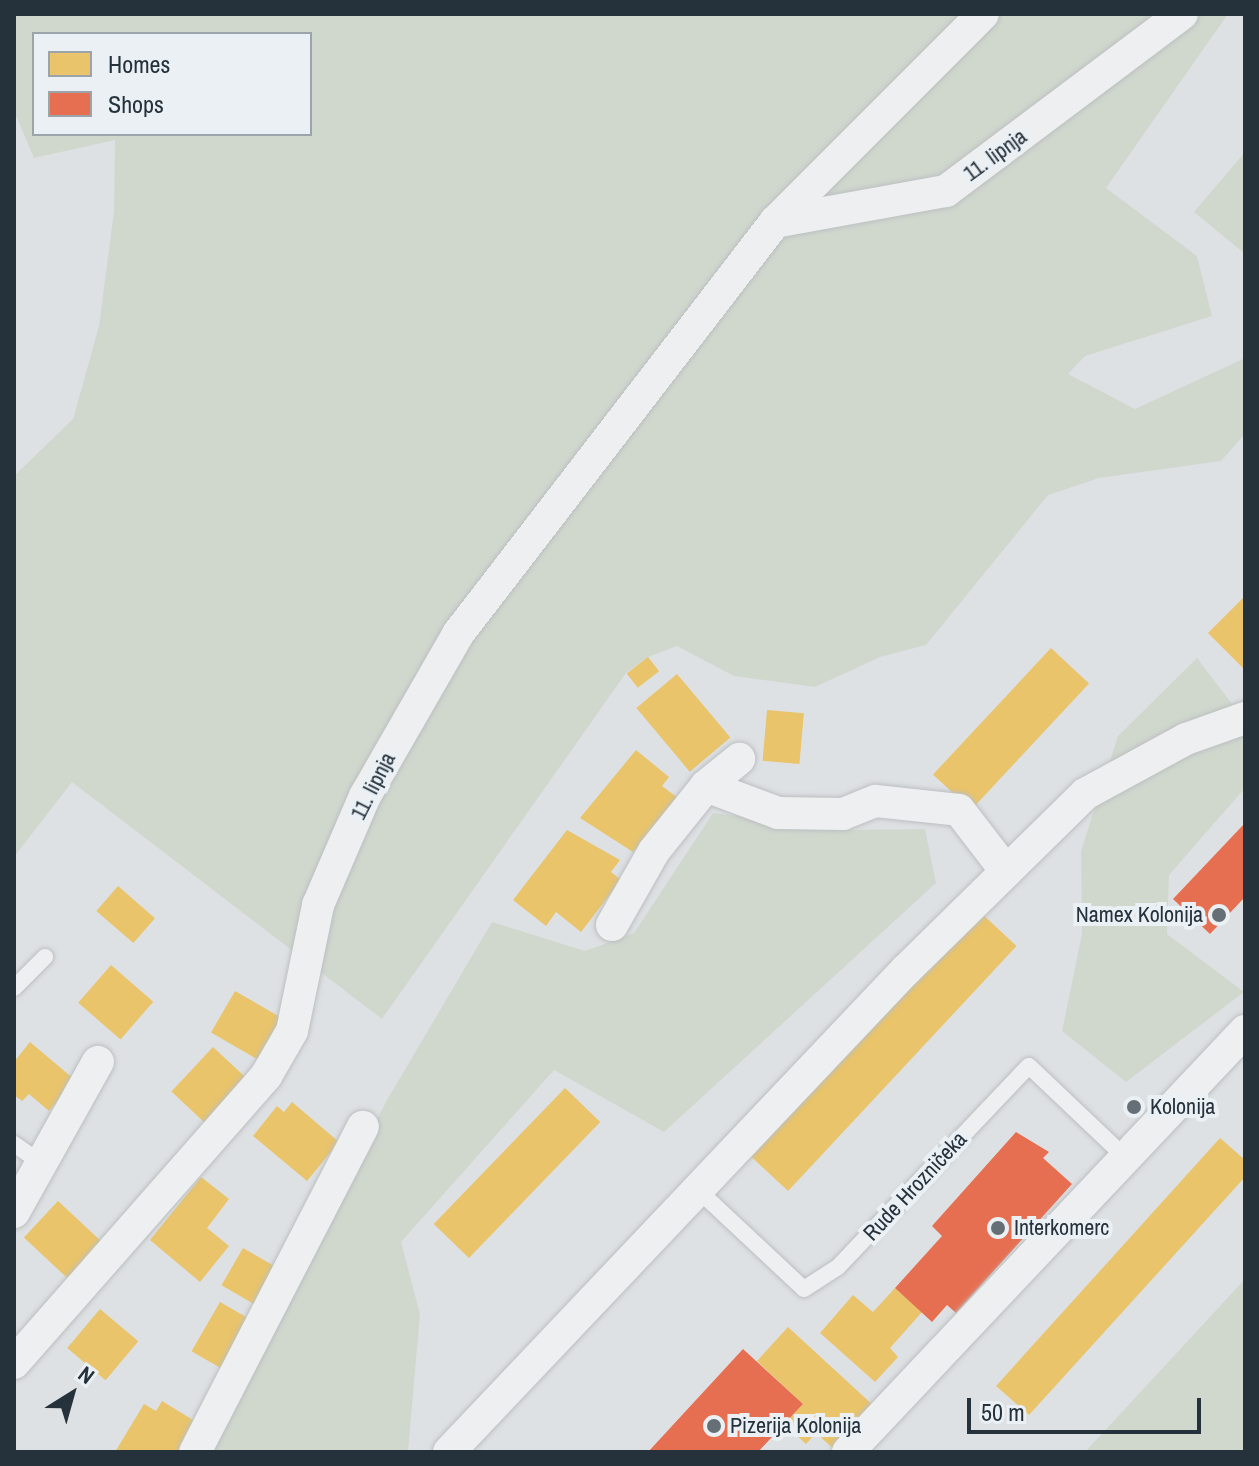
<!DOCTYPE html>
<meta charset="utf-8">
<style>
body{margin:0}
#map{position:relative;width:1259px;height:1466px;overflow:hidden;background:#dee1e3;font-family:"Archivo Narrow",sans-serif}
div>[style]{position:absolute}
.green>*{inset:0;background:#d0d8ce}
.homes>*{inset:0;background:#e9c46a;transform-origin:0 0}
.shops>*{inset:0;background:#e76f51}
.roads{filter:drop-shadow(0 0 2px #bcbfc1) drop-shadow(0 0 2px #bcbfc1)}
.service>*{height:16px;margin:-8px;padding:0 8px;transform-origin:8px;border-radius:8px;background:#edeff0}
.minor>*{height:32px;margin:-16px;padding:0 16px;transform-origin:16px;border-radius:16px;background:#edeff0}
.dots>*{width:22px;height:22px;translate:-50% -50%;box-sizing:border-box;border:4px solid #eaf0f4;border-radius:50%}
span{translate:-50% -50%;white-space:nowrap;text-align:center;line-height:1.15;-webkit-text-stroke:8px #eaf0f4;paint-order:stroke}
.street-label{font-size:22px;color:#25313b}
.poi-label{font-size:22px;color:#25313b}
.right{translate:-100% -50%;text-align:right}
.left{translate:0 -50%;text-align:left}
.frame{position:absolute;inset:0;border:16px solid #25313b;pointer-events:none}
.legend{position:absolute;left:32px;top:32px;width:280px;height:104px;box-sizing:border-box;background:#eaf0f4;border:2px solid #9ba4aa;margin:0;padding:10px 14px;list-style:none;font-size:24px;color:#25313b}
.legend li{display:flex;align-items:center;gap:16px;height:40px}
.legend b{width:40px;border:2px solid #9ba4aa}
.north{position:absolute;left:32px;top:1354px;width:80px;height:80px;-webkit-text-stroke:6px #eaf0f4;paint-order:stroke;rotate:37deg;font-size:22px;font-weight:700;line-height:32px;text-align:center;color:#25313b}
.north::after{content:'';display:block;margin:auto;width:28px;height:36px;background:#25313b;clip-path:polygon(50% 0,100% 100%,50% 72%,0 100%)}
.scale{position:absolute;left:967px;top:1398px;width:234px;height:36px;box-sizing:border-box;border:4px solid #25313b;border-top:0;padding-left:10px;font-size:24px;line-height:28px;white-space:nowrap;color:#25313b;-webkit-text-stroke:6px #eaf0f4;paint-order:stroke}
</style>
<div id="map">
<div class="green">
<div style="clip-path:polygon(evenodd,14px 14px,1228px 14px,1106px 188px,1197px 256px,1212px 316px,1085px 356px,1068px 374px,1135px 409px,1245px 358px,1245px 434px,1221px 461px,1099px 478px,1048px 495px,926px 645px,880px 657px,815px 687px,734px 676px,677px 646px,648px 657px,626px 673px,382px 1019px,72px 782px,14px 857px,14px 476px,73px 419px,99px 326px,114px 211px,115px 140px,34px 158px,14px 111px,14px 14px,34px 34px,310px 34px,310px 134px,34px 134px,34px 34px)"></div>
<div style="clip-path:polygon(1245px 152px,1245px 254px,1194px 212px)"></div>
<div style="clip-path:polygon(1197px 658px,1245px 721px,1245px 788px,1169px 875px,1167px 934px,1244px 992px,1126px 1082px,1062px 1031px,1082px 934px,1081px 851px,1118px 736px)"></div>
<div style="clip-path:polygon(713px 813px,848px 830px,925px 829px,936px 883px,664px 1132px,554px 1070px,401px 1242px,420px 1314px,408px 1452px,205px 1452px,387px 1100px,492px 922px,585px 951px,634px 933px)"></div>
<div style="clip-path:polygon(1245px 1279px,1245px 1452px,1085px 1452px)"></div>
</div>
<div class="homes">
<div style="clip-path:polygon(1245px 596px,1245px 666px,1243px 668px,1208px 633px)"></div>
<div style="left:1051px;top:648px;width:52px;height:173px;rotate:43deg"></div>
<div style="left:648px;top:657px;width:18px;height:27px;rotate:52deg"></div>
<div style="left:677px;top:674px;width:83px;height:53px;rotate:50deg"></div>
<div style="left:767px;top:710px;width:37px;height:51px;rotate:5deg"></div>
<div style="clip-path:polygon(636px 750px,669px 777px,662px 786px,678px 798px,633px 852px,580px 818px)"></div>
<div style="clip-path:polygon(567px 830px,620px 860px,611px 872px,621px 880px,581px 932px,556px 912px,546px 926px,513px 900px)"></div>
<div style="left:118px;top:886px;width:49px;height:33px;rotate:41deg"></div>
<div style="left:980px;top:912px;width:50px;height:335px;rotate:43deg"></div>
<div style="left:111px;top:965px;width:56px;height:50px;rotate:41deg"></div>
<div style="left:235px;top:991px;width:56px;height:48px;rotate:30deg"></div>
<div style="clip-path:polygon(30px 1042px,75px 1080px,49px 1111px,29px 1094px,22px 1101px,14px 1095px,14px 1062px)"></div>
<div style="left:213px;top:1047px;width:51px;height:61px;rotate:43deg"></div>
<div style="left:565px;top:1088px;width:49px;height:189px;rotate:44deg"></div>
<div style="clip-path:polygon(292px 1102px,339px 1142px,307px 1181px,253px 1136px,277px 1106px,284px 1112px)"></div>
<div style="clip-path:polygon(1220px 1138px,1245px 1160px,1245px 1177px,1029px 1415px,996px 1386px)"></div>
<div style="clip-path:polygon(201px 1177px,229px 1199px,207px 1228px,229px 1246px,200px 1282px,150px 1240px)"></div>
<div style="left:58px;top:1201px;width:63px;height:50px;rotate:43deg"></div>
<div style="left:243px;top:1248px;width:48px;height:43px;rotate:30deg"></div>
<div style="clip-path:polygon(895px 1288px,922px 1312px,890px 1348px,898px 1357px,875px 1382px,820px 1333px,853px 1295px,873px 1312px)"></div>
<div style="left:220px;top:1302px;width:42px;height:57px;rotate:30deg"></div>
<div style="left:100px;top:1309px;width:50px;height:51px;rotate:40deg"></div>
<div style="clip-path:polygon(788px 1327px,875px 1407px,835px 1450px,816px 1433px,806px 1444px,784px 1424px,803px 1404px,757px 1361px)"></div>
<div style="clip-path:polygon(162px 1401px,201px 1425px,185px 1452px,115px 1452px,144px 1404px,156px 1411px)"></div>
</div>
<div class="shops">
<div style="clip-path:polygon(1245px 823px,1245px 897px,1210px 934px,1173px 899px)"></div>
<div style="clip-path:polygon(1016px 1132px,1049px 1152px,1043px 1158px,1072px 1184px,956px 1313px,947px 1305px,932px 1322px,895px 1288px,942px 1236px,932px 1226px)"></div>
<div style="clip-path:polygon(743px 1349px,803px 1404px,784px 1424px,758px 1452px,648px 1452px)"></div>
</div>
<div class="roads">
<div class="service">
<div style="left:14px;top:988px;width:44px;rotate:-45deg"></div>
<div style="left:14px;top:1144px;width:29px;rotate:35deg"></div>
<div style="left:697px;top:1189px;width:146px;rotate:43.1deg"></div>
<div style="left:804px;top:1289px;width:40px;rotate:-32.9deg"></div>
<div style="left:838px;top:1267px;width:277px;rotate:-46.5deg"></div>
<div style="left:1029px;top:1066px;width:134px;rotate:43.5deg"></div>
</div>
<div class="minor">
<div style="left:775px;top:222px;width:174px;rotate:-10.3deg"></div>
<div style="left:946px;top:191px;width:295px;rotate:-36.9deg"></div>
<div style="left:706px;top:786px;width:77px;rotate:20.6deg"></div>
<div style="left:778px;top:813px;width:65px;rotate:0.9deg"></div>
<div style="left:843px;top:814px;width:35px;rotate:-22deg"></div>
<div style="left:876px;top:801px;width:83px;rotate:6.2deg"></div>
<div style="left:959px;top:810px;width:77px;rotate:52.4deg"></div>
<div style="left:612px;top:925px;width:85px;rotate:-60.4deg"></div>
<div style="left:654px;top:851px;width:83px;rotate:-51.3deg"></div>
<div style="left:706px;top:786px;width:43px;rotate:-39.3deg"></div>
<div style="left:14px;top:1212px;width:172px;rotate:-60.8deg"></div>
<div style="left:14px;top:1363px;width:382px;rotate:-48.7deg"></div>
<div style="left:266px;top:1076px;width:52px;rotate:-60deg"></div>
<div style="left:292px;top:1031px;width:129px;rotate:-78.3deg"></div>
<div style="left:318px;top:905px;width:119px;rotate:-66.7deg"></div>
<div style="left:365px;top:796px;width:187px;rotate:-60.1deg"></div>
<div style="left:458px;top:634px;width:520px;rotate:-52.42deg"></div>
<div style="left:775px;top:222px;width:294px;rotate:-45deg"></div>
<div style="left:195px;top:1452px;width:366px;rotate:-62.7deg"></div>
<div style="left:449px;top:1452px;width:664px;rotate:-46.53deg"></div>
<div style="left:906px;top:970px;width:251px;rotate:-44.5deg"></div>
<div style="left:1085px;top:794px;width:115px;rotate:-28.6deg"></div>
<div style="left:1186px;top:739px;width:63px;rotate:-19.6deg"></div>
<div style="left:848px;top:1452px;width:579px;rotate:-46.68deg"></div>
</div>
</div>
<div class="dots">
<div style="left:1219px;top:915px;background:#666f76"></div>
<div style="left:1134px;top:1107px;background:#666f76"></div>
<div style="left:998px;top:1228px;background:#666f76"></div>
<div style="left:714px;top:1426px;background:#666f76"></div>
</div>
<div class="street-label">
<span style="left:995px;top:155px;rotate:-36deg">11. lipnja</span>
<span style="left:373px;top:786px;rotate:-63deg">11. lipnja</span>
<span style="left:915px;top:1186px;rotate:-47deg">Rude Hrozničeka</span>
</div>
<div class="poi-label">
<span class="right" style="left:1203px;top:915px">Namex Kolonija</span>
<span class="left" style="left:1150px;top:1107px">Kolonija</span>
<span class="left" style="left:1014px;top:1228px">Interkomerc</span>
<span class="left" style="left:730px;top:1426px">Pizerija Kolonija</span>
</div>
<div class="frame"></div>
<ul class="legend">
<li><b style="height:22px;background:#e9c46a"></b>Homes</li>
<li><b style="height:22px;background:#e76f51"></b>Shops</li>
</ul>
<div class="north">N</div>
<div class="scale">50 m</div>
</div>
